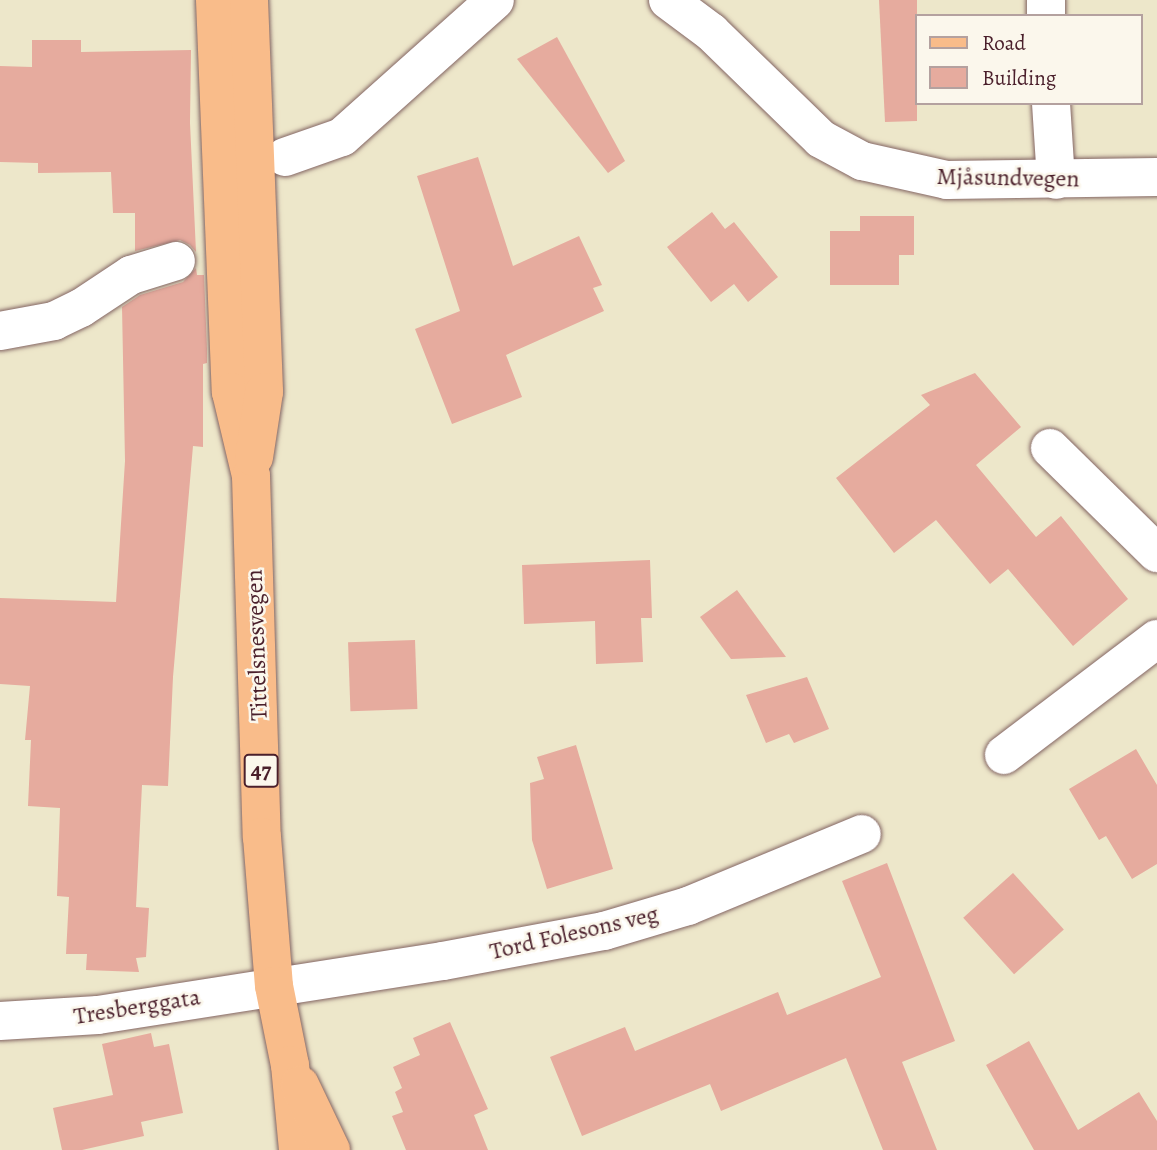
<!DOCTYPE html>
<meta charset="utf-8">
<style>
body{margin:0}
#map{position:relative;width:1157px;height:1150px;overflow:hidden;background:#ede7ca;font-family:Alegreya,serif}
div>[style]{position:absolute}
.building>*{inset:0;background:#e6ab9e;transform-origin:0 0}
.roads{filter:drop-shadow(0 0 2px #836563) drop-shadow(0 0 2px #836563)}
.minor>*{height:38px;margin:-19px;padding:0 19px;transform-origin:19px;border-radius:19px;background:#fff}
.primary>*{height:38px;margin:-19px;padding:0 19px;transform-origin:19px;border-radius:19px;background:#f9bc8a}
span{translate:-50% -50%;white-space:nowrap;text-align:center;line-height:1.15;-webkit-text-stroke:5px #fbf7ec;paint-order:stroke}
.shield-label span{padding:2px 5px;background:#fbf7ec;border:2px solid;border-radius:5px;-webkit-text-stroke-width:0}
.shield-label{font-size:23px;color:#4a1f2b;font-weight:700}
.street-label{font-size:24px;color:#4a1f2b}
.legend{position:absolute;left:915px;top:14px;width:228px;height:91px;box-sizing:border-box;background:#fbf7ec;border:2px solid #b4a19f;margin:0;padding:9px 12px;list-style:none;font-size:21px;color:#4a1f2b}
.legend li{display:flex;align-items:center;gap:14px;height:35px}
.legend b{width:35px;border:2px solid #b4a19f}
</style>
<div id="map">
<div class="building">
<div style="clip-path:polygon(879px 0,917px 0,917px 121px,885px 122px)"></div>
<div style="clip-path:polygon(557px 37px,625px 161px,608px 173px,517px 59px)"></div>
<div style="clip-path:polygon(32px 40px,81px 40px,81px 52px,191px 50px,190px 123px,196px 252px,190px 245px,180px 240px,135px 251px,135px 213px,113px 213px,111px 172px,38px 173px,38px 163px,0 162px,0 66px,32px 67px)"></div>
<div style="clip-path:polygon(478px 157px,513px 266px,579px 236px,602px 285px,593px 288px,604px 311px,506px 355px,522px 397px,452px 424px,415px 329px,460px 311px,417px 176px)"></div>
<div style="clip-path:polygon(712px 212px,725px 229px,734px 222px,778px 277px,748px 302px,734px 284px,711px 302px,667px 247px)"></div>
<div style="clip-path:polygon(860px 216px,914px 216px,914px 255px,899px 255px,899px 285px,830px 285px,830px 231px,860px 231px)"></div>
<div style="clip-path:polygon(196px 268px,197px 275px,204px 275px,207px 349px,207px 363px,203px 364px,203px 447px,193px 446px,173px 677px,168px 786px,142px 785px,136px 907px,149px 908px,146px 957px,136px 958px,139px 972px,86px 970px,87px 954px,66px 954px,69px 897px,57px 896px,60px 808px,28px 806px,31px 740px,25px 740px,30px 686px,0 684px,0 598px,116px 602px,125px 461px,122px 307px,140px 295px,183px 282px)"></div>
<div style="clip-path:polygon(975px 373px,1021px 427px,976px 465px,1036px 537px,1061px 516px,1128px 599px,1073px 646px,1008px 569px,990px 584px,936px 520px,894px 553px,836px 478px,930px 405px,921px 395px)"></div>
<div style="clip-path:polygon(650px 560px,652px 618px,641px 618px,643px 662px,596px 664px,595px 621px,524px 624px,522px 565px)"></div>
<div style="clip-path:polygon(737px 590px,786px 657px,731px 659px,700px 617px)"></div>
<div style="left:415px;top:640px;width:69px;height:67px;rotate:88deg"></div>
<div style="clip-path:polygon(807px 677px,829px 729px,794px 743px,789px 734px,766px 743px,746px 695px)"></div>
<div style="clip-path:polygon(576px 745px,613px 869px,547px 889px,532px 840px,530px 783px,544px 779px,537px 757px)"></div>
<div style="clip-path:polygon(1136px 749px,1157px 785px,1157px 864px,1132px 879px,1106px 836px,1099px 840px,1069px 789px)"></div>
<div style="clip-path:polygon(887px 863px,955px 1041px,902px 1062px,937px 1150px,883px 1150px,846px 1058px,721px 1111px,710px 1084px,582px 1136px,550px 1057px,625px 1027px,635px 1051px,778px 992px,787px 1015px,881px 977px,842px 881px)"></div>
<div style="left:1013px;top:873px;width:76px;height:67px;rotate:48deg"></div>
<div style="clip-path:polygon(450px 1022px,488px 1109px,474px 1115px,488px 1150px,406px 1150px,392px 1116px,403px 1112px,395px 1092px,402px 1088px,393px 1067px,420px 1055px,413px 1038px)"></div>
<div style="clip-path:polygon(151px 1033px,154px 1047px,169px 1044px,183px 1113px,141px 1122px,144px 1136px,82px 1150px,62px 1150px,53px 1108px,113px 1095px,102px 1044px)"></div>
<div style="clip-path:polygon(1029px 1041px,1078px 1130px,1139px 1092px,1157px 1121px,1157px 1150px,1034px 1150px,986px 1065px)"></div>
</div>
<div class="roads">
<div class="minor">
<div style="left:668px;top:0;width:54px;rotate:36.7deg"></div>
<div style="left:711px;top:32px;width:153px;rotate:44.2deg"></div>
<div style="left:821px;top:139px;width:47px;rotate:28.2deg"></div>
<div style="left:862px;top:161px;width:87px;rotate:12.6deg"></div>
<div style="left:947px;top:180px;width:210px;rotate:-0.8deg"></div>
<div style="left:1046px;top:0;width:16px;rotate:90deg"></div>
<div style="left:1051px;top:103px;width:77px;rotate:86.3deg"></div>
<div style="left:285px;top:157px;width:60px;rotate:-19.3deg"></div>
<div style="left:342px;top:137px;width:205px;rotate:-41.8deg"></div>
<div style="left:0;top:331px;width:55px;rotate:-10.5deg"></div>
<div style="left:54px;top:321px;width:30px;rotate:-26deg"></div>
<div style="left:81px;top:308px;width:60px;rotate:-33.4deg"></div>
<div style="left:131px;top:275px;width:47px;rotate:-17.3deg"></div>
<div style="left:1050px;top:448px;width:150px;rotate:44.5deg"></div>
<div style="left:1004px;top:755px;width:192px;rotate:-37.2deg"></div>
<div style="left:0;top:1021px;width:98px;rotate:-3.5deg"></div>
<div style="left:98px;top:1015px;width:349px;rotate:-8.9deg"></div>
<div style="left:443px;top:961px;width:164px;rotate:-10.6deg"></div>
<div style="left:604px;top:931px;width:88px;rotate:-16.6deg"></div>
<div style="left:688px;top:906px;width:188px;rotate:-22.5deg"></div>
</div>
<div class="primary">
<div style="left:215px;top:0;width:392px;rotate:87.7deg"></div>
<div style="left:231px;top:392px;width:86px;rotate:76.6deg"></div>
<div style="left:251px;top:476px;width:361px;rotate:88.3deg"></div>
<div style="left:262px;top:837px;width:149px;rotate:85.4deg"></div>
<div style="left:274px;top:986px;width:81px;rotate:78.6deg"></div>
<div style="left:290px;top:1065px;width:85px;rotate:84.6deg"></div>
<div style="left:249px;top:0;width:392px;rotate:87.8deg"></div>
<div style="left:264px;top:392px;width:66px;rotate:98.7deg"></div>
<div style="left:300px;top:1085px;width:72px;rotate:64.5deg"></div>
</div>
</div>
<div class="shield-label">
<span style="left:261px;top:771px">47</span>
</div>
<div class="street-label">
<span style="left:1008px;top:178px;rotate:1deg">Mjåsundvegen</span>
<span style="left:257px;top:645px;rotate:-92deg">Tittelsnesvegen</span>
<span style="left:574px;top:933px;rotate:-13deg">Tord Folesons veg</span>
<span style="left:137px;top:1007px;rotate:-9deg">Tresberggata</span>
</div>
<ul class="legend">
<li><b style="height:9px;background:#f9bc8a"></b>Road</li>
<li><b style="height:19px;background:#e6ab9e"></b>Building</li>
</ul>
</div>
